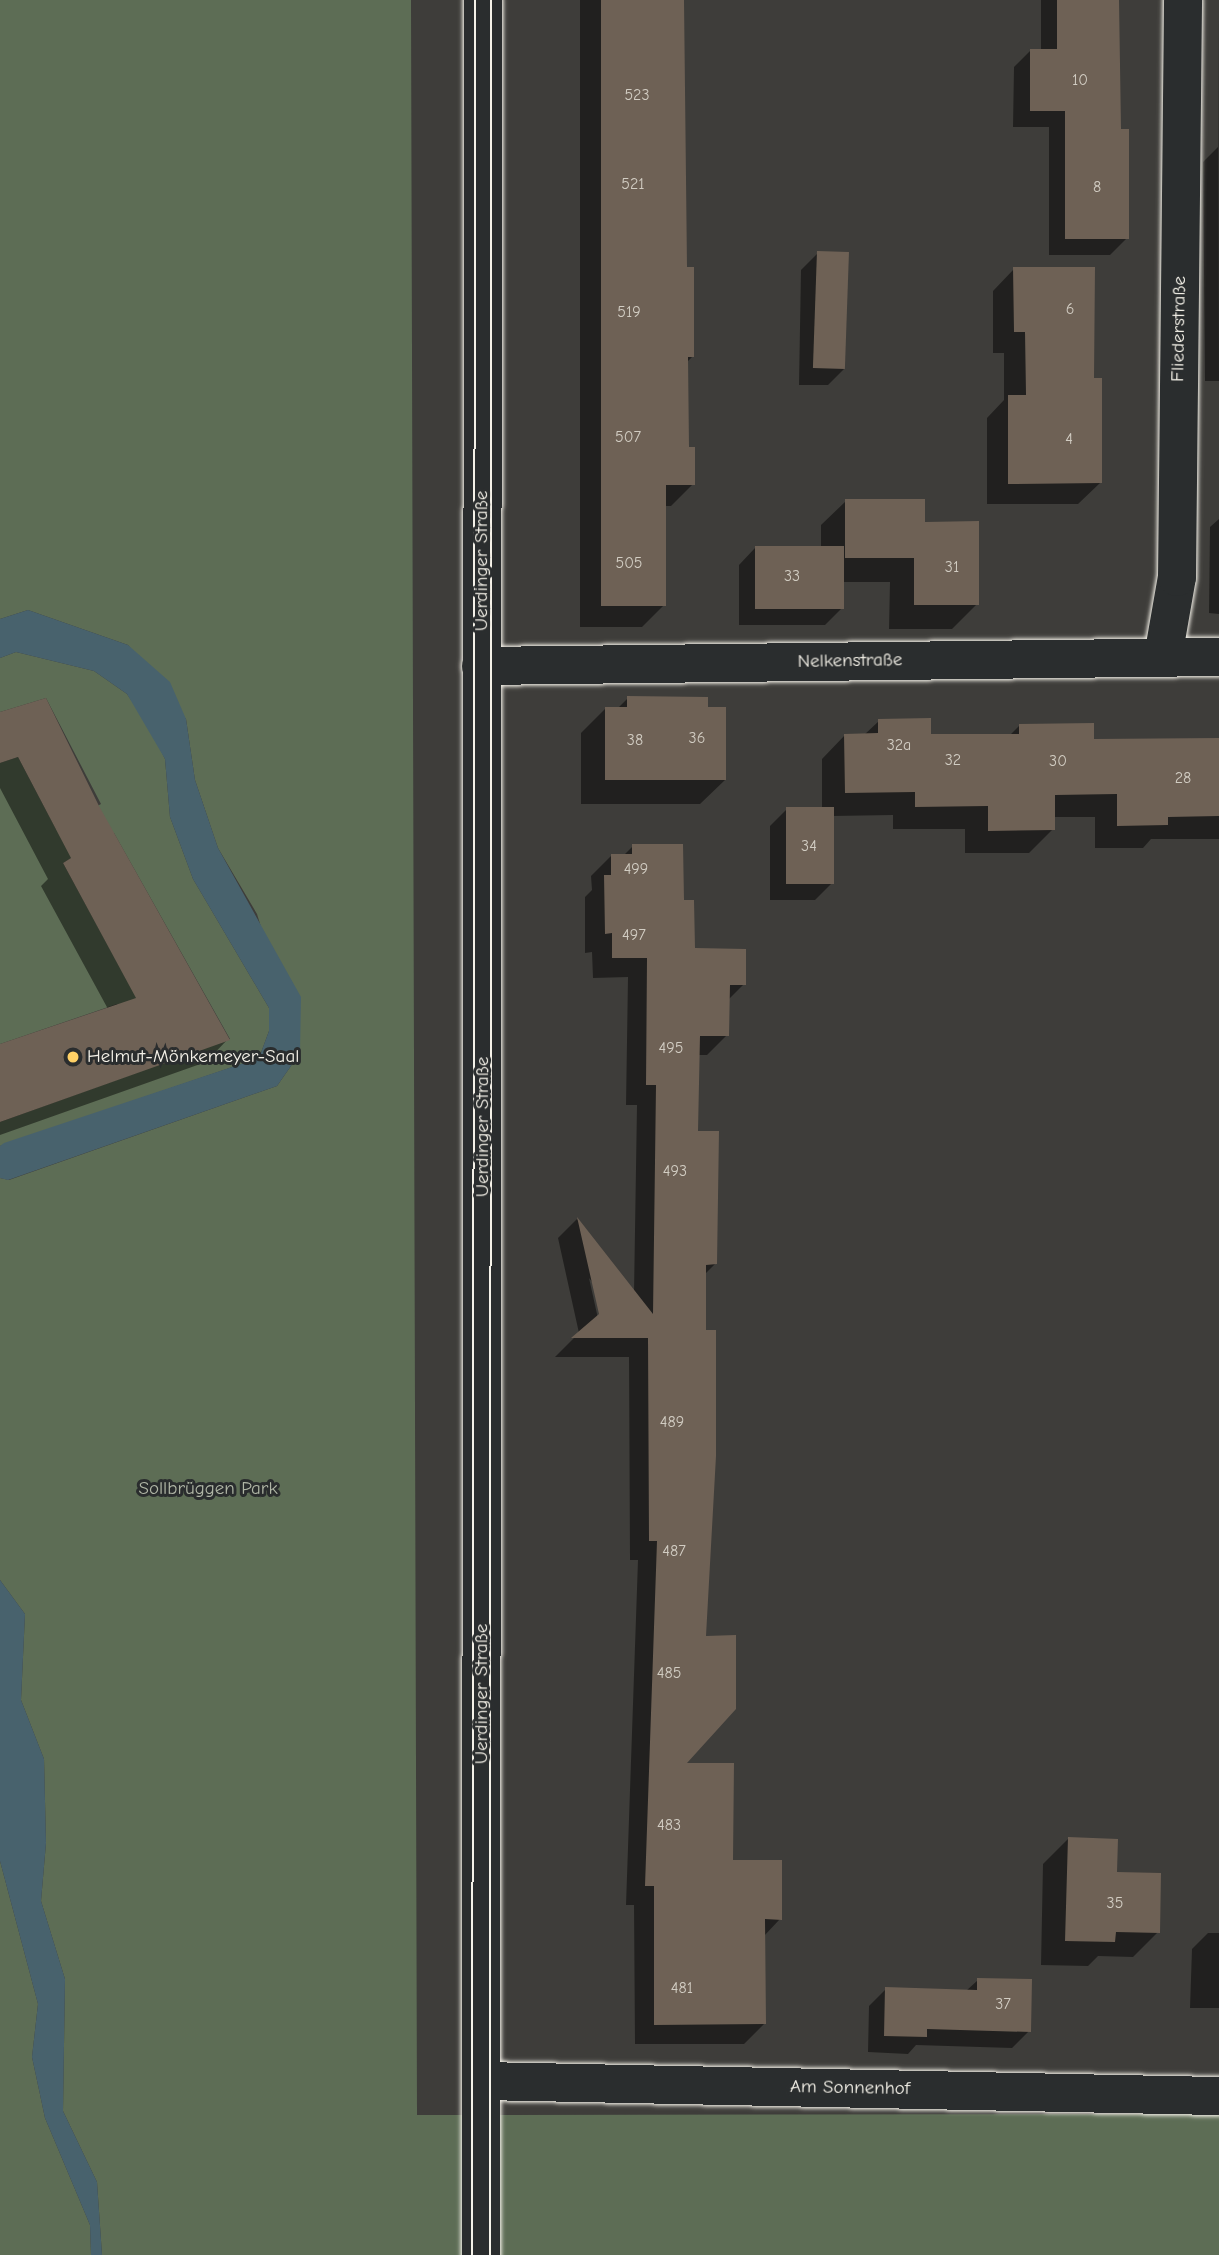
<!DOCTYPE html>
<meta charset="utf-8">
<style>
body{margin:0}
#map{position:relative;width:1219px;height:2255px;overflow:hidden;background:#3e3d3a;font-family:"Comic Neue",sans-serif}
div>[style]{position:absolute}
.green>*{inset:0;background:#5d6d55}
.water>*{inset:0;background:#48626d}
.shadow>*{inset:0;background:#0007}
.building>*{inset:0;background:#6e6155;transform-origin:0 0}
.roads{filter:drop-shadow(0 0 2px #f4f1e8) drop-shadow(0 0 2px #f4f1e8)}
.street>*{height:38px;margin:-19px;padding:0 19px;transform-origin:19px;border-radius:19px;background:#2a2d2e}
.secondary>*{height:38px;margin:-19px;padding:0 19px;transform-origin:19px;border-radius:19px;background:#2a2d2e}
.tram>*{height:2px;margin:-1px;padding:0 1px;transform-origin:1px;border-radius:1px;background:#f4f1e8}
.dots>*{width:19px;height:19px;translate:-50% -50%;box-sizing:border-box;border:4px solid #2a2d2e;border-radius:50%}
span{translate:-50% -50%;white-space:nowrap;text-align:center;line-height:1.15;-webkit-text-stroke:6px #2a2d2e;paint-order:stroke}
.number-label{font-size:16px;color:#d2cdc3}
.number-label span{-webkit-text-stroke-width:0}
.street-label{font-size:19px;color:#f4f1e8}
.poi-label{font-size:19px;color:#f4f1e8}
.left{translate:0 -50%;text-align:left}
.park-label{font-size:19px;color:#b0b6a6}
</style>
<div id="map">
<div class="green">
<div style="clip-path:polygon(0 0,411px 0,417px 2115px,1219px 2114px,1219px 2255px,102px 2255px,97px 2182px,63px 2111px,65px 1979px,41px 1901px,46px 1843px,44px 1759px,21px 1700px,25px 1614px,0 1580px,0 1178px,9px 1180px,277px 1086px,300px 1053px,257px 914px,218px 848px,195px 780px,186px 719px,128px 645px,28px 610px,0 619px)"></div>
<div style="clip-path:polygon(16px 652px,94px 671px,127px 694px,149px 726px,165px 759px,170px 817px,193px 879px,269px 1008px,269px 1031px,259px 1058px,0 1146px,0 1122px,230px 1039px,114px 833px,63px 863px,123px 973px,137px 966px,140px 1046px,117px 1004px,0 1044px,0 763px,18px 757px,56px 829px,101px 804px,46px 698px,0 712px,0 658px)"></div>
<div style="clip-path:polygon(0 1861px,38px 2004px,32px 2057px,45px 2118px,90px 2225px,91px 2255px,0 2255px)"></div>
</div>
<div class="water">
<div style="clip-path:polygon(28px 610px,128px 645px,170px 682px,186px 719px,195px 780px,218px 848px,301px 997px,300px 1053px,277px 1086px,8px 1180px,0 1178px,0 1146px,4px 1143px,259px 1058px,269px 1031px,269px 1008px,193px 879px,170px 817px,165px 759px,127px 694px,94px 671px,16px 652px,0 658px,0 619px)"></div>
<div style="clip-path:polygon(0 1580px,25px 1614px,21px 1700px,44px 1759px,46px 1843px,41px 1901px,65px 1979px,63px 2111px,97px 2182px,102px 2255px,91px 2255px,90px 2225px,45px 2118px,32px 2057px,38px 2004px,0 1861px)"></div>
</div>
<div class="shadow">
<div style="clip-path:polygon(580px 0,683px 0,686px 268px,692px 357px,686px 363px,687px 449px,693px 484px,671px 506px,664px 506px,664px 605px,642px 627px,580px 627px)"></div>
<div style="clip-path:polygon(1041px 0,1118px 0,1119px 130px,1127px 238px,1110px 255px,1049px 255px,1049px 127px,1013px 127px,1014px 67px,1031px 50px,1041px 50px)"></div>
<div style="clip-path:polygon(1218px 8px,1219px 381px,1205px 381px,1203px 162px,1218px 147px)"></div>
<div style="clip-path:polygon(818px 253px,845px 368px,828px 385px,799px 385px,801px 270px)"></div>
<div style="clip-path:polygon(1014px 269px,1093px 380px,1100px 483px,1078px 504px,987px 504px,987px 418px,1004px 400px,1004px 353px,993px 353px,993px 291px)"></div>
<div style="clip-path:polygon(846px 501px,924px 523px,977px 604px,952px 629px,889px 629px,890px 582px,842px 582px,842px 608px,825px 625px,739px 625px,739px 565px,755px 548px,821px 548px,821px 525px)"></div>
<div style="clip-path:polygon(1219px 519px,1219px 614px,1209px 613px,1210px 527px)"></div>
<div style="clip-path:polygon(628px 698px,706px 708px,725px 780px,700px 804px,581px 804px,581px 733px,606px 708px,618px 708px)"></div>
<div style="clip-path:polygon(0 714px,97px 807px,228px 1039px,206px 1062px,0 1135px,0 1046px,108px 1009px,41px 886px,48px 879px,0 788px)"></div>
<div style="clip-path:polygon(879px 721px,930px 736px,1009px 736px,1019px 726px,1092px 741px,1219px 740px,1219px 839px,1151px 839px,1143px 848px,1095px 848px,1095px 817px,1053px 817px,1053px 829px,1029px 853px,965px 853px,965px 829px,893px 829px,893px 815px,832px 816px,832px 883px,815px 900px,770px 900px,770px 826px,787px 809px,822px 809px,822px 759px,845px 735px,864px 735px)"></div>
<div style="clip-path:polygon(evenodd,633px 846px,682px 902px,693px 950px,744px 984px,727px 1001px,727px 1035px,707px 1055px,697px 1055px,696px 1133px,715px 1264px,704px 1275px,683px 1764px,732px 1862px,780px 1919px,764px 1936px,764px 2024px,744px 2044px,635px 2044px,634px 1905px,626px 1905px,638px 1560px,630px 1560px,629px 1357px,555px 1357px,579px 1333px,558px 1238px,577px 1219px,634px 1293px,637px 1105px,626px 1105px,628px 977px,593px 978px,592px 952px,585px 953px,585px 897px,592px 890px,591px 876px,611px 856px,623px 856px,633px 846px,589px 1278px,593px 1283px,602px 1323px,599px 1323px,589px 1278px)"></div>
<div style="clip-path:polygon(1068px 1839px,1115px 1874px,1158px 1932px,1133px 1957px,1098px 1956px,1088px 1966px,1041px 1965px,1043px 1864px)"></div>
<div style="clip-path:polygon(1208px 1933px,1219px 1933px,1219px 2008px,1190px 2008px,1192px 1949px)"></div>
<div style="clip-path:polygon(978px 1980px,1029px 2031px,1012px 2048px,916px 2045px,908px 2054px,868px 2052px,869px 2006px,886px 1989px,966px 1991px)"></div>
</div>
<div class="building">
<div style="clip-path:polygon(601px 0,684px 0,687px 267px,694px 267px,694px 357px,688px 357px,689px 447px,695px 447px,695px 485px,666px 485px,666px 606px,601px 606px)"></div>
<div style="clip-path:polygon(1057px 0,1119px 0,1121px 129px,1129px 129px,1129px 239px,1065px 239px,1065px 111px,1030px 111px,1030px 49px,1057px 49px)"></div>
<div style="left:817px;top:251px;width:32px;height:117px;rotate:2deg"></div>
<div style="clip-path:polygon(1013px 267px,1095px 267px,1094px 378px,1102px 378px,1102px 483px,1008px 484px,1008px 395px,1026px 395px,1025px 332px,1014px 332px)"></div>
<div style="clip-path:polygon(845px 499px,925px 499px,925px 522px,979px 521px,979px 605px,914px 605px,914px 558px,845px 558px)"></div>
<div style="left:755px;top:546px;width:89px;height:63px"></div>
<div style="clip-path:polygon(627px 696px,708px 697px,708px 707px,726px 707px,726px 780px,605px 780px,605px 707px,627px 707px)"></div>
<div style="clip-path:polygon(46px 698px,99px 806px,230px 1040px,0 1122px,0 1044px,136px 998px,63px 863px,71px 858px,18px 757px,0 763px,0 712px)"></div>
<div style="clip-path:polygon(931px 718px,931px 734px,1019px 734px,1019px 724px,1094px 723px,1094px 739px,1219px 738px,1219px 816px,1168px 817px,1168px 825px,1117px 826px,1117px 794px,1055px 795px,1055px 830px,988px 831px,988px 806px,915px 807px,915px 792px,845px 793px,844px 734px,878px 733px,878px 719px)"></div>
<div style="left:786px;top:807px;width:48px;height:77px"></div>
<div style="clip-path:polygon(632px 844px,683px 844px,684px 900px,694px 900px,695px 948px,746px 949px,746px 985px,730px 985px,729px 1036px,700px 1036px,698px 1131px,719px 1131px,717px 1264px,706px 1265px,706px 1330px,716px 1330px,716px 1456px,706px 1636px,736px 1635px,736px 1709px,687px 1763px,734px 1763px,733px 1860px,782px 1860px,782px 1920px,765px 1919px,766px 2024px,654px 2025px,654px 1886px,645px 1886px,657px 1541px,649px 1541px,648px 1338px,571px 1338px,599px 1314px,577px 1217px,653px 1314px,656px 1085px,646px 1085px,647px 958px,612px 958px,612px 933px,605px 934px,604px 875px,611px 875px,611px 854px,632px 854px)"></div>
<div style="clip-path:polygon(1068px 1837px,1118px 1839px,1117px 1872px,1161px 1873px,1160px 1933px,1116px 1932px,1115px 1942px,1065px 1941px)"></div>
<div style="clip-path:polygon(977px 1978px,1032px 1979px,1031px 2032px,927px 2029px,927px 2037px,884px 2036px,885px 1987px,977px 1990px)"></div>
</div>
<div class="roads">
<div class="street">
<div style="left:1163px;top:657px;width:81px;rotate:-80.1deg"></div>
<div style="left:1177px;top:577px;width:577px;rotate:-89.4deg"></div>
<div style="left:481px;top:666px;width:738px;rotate:-0.7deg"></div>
<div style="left:482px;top:2081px;width:737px;rotate:1.17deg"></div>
</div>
<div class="secondary">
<div style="left:481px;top:2255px;width:2255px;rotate:-89.95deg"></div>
</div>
</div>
<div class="tram">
<div style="left:472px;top:2255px;width:2255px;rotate:-89.92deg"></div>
<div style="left:490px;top:2255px;width:2255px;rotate:-89.97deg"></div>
</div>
<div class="dots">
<div style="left:73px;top:1057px;background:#ffd166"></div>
</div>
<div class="number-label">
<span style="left:1080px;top:80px">10</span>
<span style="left:637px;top:95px">523</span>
<span style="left:633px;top:184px">521</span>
<span style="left:1097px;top:187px">8</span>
<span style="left:1070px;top:309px">6</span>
<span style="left:629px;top:312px">519</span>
<span style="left:628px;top:437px">507</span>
<span style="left:1069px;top:439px">4</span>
<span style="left:629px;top:563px">505</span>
<span style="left:952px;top:567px">31</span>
<span style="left:792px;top:576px">33</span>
<span style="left:697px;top:738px">36</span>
<span style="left:635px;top:740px">38</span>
<span style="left:899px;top:745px">32a</span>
<span style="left:953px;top:760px">32</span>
<span style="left:1058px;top:761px">30</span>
<span style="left:1183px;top:778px">28</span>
<span style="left:809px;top:846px">34</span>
<span style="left:636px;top:869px">499</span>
<span style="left:634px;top:935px">497</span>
<span style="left:671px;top:1048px">495</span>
<span style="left:675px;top:1171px">493</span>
<span style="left:672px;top:1422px">489</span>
<span style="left:674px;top:1551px">487</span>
<span style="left:669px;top:1673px">485</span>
<span style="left:669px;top:1825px">483</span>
<span style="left:1115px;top:1903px">35</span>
<span style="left:682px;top:1988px">481</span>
<span style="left:1003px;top:2004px">37</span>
</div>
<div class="street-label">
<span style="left:1179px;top:329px;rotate:-89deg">Fliederstraße</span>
<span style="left:482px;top:561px;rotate:-90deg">Uerdinger Straße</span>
<span style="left:850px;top:661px;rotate:-1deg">Nelkenstraße</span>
<span style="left:483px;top:1127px;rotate:-90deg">Uerdinger Straße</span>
<span style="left:482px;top:1694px;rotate:-90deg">Uerdinger Straße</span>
<span style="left:850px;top:2088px;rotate:1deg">Am Sonnenhof</span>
</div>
<div class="poi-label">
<span class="left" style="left:87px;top:1057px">Helmut-Mönkemeyer-Saal</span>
</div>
<div class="park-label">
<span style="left:208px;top:1489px">Sollbrüggen Park</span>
</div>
</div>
